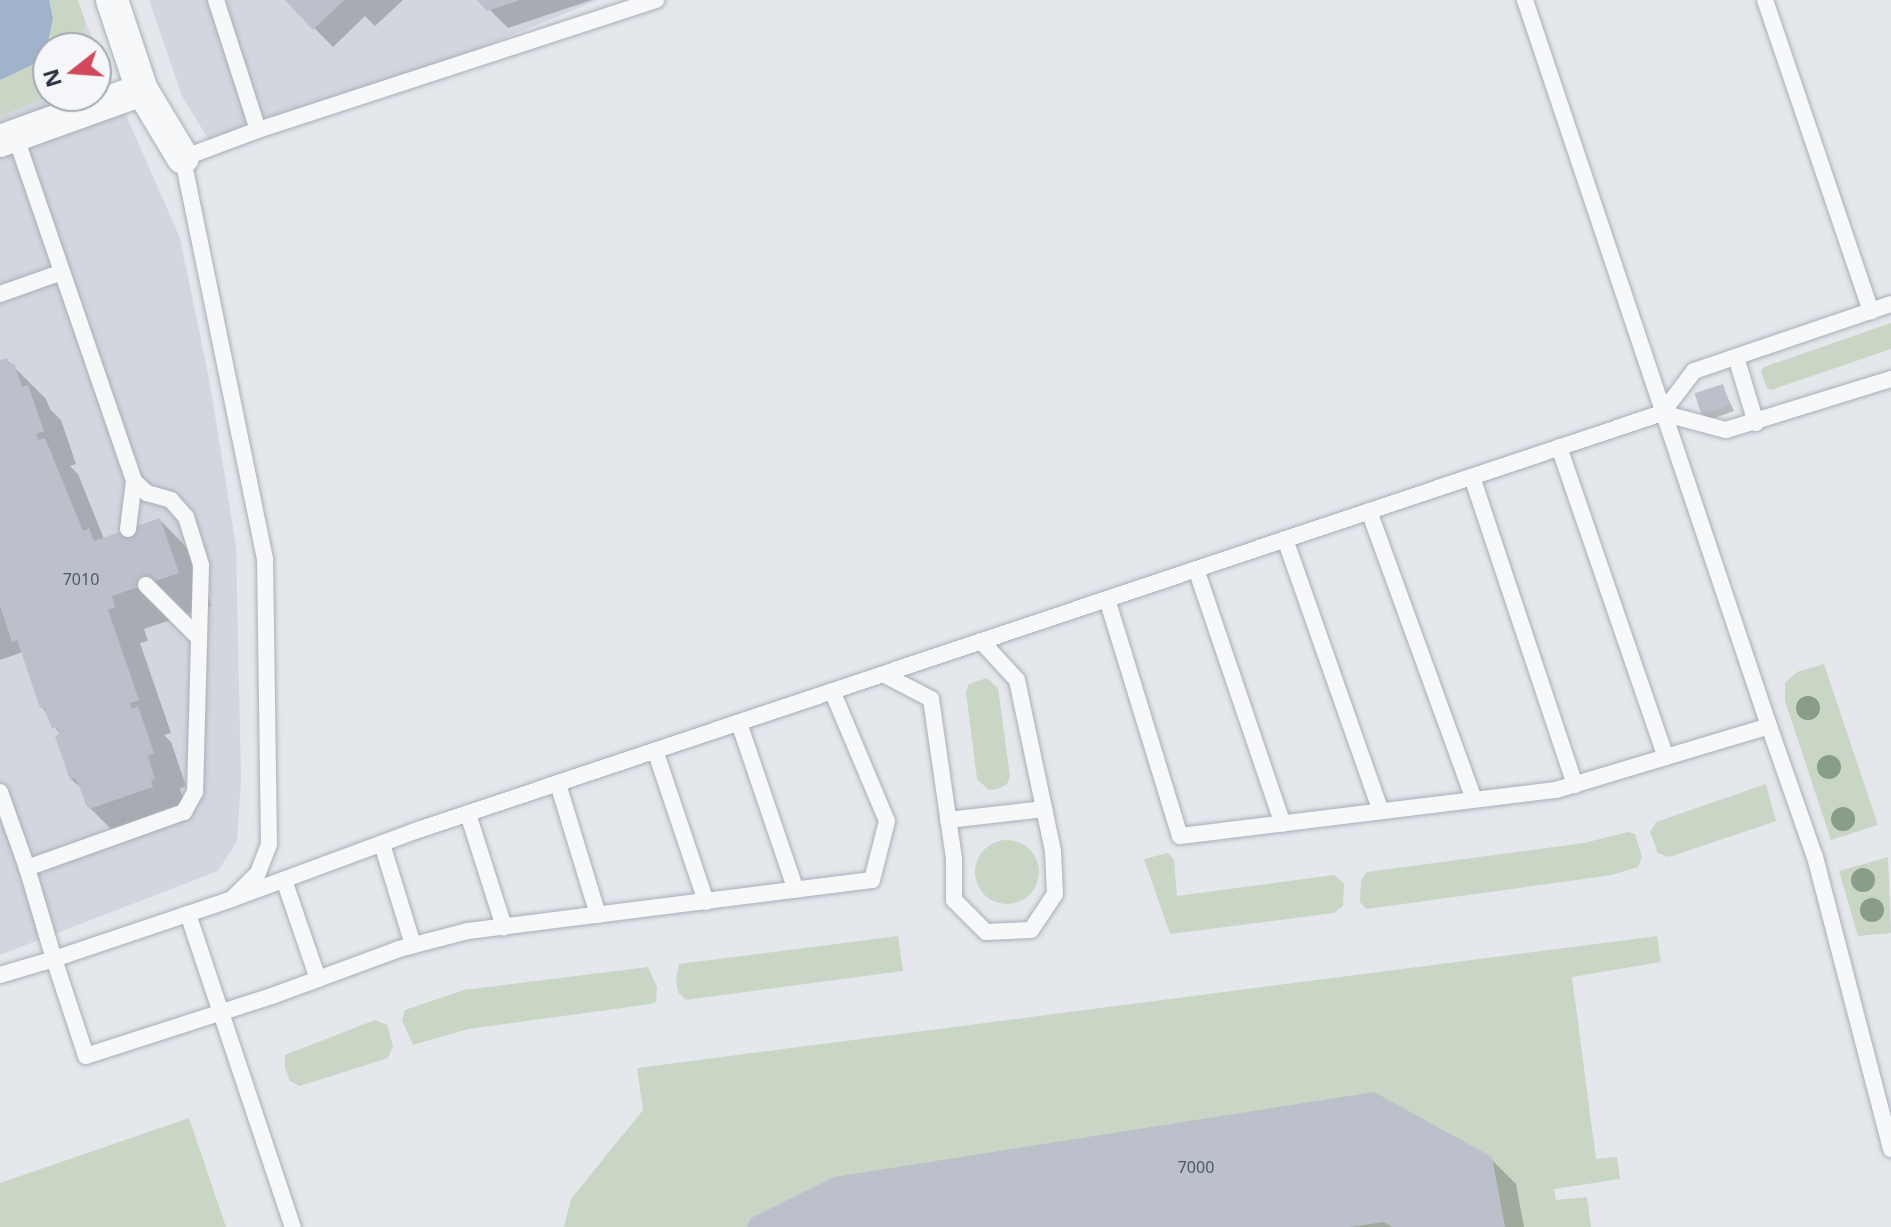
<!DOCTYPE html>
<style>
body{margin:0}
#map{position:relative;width:1891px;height:1227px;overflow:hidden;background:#e4e7ec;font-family:"Noto Sans",sans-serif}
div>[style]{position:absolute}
.built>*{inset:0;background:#d2d6de}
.green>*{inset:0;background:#c9d6c5}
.round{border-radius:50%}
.water>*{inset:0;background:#9fb4cc}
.shadow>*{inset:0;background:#0003}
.building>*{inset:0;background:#bbc0ca;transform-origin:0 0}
.roads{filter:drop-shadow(0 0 2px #a9aeb7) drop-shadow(0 0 2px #a9aeb7)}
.lane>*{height:16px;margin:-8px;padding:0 8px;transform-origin:8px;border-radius:8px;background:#f7f8fa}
.street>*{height:32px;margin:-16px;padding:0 16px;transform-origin:16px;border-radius:16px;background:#f7f8fa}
.trees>*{width:24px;height:24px;margin:-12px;border-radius:50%;background:#899d89}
span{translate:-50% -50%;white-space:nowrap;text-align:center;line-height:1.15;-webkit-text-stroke:6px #f4f6f9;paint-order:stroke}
.number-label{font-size:16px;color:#4f5766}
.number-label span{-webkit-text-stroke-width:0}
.north{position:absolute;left:32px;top:32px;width:80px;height:80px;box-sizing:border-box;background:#f4f6f9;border:2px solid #a4a8b1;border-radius:50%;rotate:253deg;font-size:22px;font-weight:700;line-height:32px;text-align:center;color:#2b3445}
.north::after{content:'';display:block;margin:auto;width:28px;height:36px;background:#d1495b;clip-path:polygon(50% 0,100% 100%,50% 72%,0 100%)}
</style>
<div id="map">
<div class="built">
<div style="clip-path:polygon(149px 0,598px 0,218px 155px,182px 96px)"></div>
<div style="clip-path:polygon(86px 24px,180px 238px,210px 384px,236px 546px,241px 779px,237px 841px,218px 871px,0 955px,0 116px,50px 96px,96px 96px,96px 48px,78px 48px)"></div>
</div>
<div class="green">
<div style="clip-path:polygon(49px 0,78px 0,86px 24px,78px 48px,48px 48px,50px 96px,0 116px,0 80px,32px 65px,53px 18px)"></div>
<div style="clip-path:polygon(1891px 323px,1891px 349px,1771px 390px,1767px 388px,1761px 371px,1764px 367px)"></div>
<div style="clip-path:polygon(1824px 664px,1878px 825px,1831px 840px,1785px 701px,1785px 683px,1797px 672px)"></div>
<div style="clip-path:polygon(987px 678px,998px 688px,1010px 776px,1007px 784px,998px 789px,989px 790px,977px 779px,966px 692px,969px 684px)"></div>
<div style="clip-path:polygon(1766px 784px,1776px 821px,1669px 857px,1658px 853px,1650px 832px,1656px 822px)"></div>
<div style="clip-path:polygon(1628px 832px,1635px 834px,1642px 857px,1638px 867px,1612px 875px,1367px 909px,1360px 902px,1361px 881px,1367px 872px,1584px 843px)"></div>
<div class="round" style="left:975px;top:840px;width:64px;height:64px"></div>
<div style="clip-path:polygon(1168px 853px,1174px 860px,1177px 896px,1334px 875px,1344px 883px,1343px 906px,1334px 913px,1170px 934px,1144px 859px)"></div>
<div style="clip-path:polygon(1888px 857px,1891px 933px,1858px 936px,1839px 871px)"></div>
<div style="clip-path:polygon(898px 936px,903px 971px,686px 1000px,678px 992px,676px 979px,679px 964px)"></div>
<div style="clip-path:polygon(1657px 936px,1661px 962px,1572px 977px,1596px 1159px,1617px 1157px,1620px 1179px,1554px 1189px,1556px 1200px,1587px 1197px,1591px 1227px,564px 1227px,571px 1199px,643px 1110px,637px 1068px)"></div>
<div style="clip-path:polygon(648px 967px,657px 987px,656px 1002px,651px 1004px,468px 1029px,413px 1045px,402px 1020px,405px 1010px,464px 990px)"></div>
<div style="clip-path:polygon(375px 1020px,387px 1025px,393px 1046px,388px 1058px,300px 1086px,290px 1081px,285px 1068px,285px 1055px)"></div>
<div style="clip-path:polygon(189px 1118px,226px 1227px,0 1227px,0 1183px)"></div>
</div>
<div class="water">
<div style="clip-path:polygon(0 0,49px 0,53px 18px,48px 42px,32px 65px,0 80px)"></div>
</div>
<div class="shadow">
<div style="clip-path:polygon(287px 0,403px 0,375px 26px,365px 16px,333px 47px)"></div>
<div style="clip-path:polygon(480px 0,592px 0,508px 28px)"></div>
<div style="clip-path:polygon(7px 360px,46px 399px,50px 409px,61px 420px,76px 464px,70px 466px,78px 474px,104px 539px,160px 520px,193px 554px,211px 606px,144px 629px,148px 641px,140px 643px,171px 733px,164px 735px,171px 742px,186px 786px,180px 789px,187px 812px,183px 813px,185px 821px,124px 842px,86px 804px,81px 788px,71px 779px,61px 736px,42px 707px,23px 652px,0 660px,0 362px)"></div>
<div style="clip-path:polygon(1722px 386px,1734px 411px,1709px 420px,1703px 414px)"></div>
<div style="clip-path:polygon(1491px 1159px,1516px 1184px,1524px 1227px,749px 1227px)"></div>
</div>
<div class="building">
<div style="clip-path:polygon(285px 0,344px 0,313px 30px)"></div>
<div style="clip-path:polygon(477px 0,518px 0,518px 1px,487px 11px)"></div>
<div style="clip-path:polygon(7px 358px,9px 364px,14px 363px,22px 387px,28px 385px,44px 431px,36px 434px,38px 440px,45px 438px,83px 531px,89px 528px,94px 541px,160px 518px,179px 573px,112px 596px,115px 607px,108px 610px,139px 700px,130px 703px,132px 709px,138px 706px,154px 753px,148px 756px,155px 779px,151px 780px,153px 787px,89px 809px,75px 778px,70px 780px,55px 736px,60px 734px,57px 727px,52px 729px,44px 707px,40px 708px,17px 640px,12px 642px,0 606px,0 360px)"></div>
<div style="left:1723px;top:384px;width:22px;height:30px;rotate:72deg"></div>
<div style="clip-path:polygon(1374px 1092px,1492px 1157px,1505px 1227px,1392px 1227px,1384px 1222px,1350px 1227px,747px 1227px,751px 1218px,834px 1177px)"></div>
</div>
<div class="roads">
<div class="lane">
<div style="left:1765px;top:0;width:329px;rotate:71.2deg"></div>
<div style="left:258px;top:130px;width:419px;rotate:-18.1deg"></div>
<div style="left:15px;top:135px;width:366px;rotate:71deg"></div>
<div style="left:134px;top:481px;width:18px;rotate:43deg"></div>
<div style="left:147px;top:493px;width:25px;rotate:16deg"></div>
<div style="left:171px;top:500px;width:23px;rotate:49deg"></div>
<div style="left:186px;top:517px;width:50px;rotate:72.6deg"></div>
<div style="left:201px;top:565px;width:227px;rotate:91.5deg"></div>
<div style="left:195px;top:792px;width:23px;rotate:119deg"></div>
<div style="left:184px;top:812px;width:167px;rotate:160.4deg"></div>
<div style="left:27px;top:868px;width:95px;rotate:73.5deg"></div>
<div style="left:54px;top:959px;width:188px;rotate:-18.6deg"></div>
<div style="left:232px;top:899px;width:37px;rotate:-45deg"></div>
<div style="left:258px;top:873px;width:31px;rotate:-69deg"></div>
<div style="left:269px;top:844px;width:285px;rotate:-90.8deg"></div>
<div style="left:265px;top:559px;width:409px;rotate:-101.6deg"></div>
<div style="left:183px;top:158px;width:80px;rotate:-20.5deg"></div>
<div style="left:258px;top:130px;width:137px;rotate:-107.9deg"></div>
<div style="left:0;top:294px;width:66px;rotate:-19.5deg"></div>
<div style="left:1736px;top:357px;width:69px;rotate:73.1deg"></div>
<div style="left:1662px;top:413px;width:53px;rotate:-52.7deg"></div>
<div style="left:1694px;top:371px;width:208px;rotate:-18.8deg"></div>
<div style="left:1559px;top:447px;width:328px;rotate:71deg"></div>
<div style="left:1472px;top:477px;width:325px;rotate:71.5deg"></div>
<div style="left:1369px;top:511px;width:307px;rotate:70deg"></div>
<div style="left:128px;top:529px;width:48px;rotate:-82.9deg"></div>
<div style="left:1285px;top:539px;width:288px;rotate:70.6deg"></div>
<div style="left:1196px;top:569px;width:269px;rotate:71.2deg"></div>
<div style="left:146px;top:585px;width:75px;rotate:45deg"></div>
<div style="left:1107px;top:599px;width:248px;rotate:72.9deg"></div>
<div style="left:1180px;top:836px;width:379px;rotate:-7deg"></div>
<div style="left:1556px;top:790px;width:222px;rotate:-16.7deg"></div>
<div style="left:1769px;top:726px;width:766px;rotate:-108.58deg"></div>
<div style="left:885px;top:675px;width:52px;rotate:27.6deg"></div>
<div style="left:931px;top:699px;width:162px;rotate:81.8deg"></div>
<div style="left:954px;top:859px;width:41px;rotate:90deg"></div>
<div style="left:954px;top:900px;width:45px;rotate:45deg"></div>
<div style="left:986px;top:932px;width:45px;rotate:-2.5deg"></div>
<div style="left:1031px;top:930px;width:43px;rotate:-56.3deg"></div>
<div style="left:1055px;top:894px;width:43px;rotate:-92.7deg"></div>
<div style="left:1053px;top:851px;width:175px;rotate:-101.9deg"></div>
<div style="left:1017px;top:680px;width:53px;rotate:-132.7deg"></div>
<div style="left:739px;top:723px;width:176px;rotate:71.2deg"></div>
<div style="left:1769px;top:726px;width:139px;rotate:70.7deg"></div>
<div style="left:1815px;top:857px;width:302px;rotate:75.4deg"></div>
<div style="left:656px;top:753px;width:157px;rotate:71.4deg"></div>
<div style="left:558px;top:784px;width:137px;rotate:73deg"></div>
<div style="left:0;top:792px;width:81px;rotate:70.4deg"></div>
<div style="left:468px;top:814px;width:119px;rotate:72.3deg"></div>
<div style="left:948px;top:820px;width:97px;rotate:-6.5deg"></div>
<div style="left:382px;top:844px;width:106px;rotate:72.9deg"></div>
<div style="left:284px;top:880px;width:105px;rotate:71deg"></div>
<div style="left:237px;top:897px;width:190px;rotate:-20.3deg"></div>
<div style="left:415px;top:831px;width:1315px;rotate:-18.53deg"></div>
<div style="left:1662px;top:413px;width:66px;rotate:14.9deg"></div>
<div style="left:1726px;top:430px;width:173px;rotate:-17.2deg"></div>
<div style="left:188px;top:914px;width:330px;rotate:71.5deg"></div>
<div style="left:0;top:975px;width:56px;rotate:-16.5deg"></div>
<div style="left:54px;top:959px;width:102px;rotate:71.7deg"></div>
<div style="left:86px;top:1056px;width:195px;rotate:-17.9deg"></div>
<div style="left:272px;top:996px;width:135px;rotate:-20.3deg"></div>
<div style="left:399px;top:949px;width:71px;rotate:-14.6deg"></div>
<div style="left:468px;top:931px;width:407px;rotate:-7.2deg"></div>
<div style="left:872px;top:880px;width:61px;rotate:-75.7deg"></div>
<div style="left:887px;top:821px;width:141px;rotate:-112.9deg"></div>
</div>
<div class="street">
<div style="left:112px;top:0;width:95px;rotate:71.6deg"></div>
<div style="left:142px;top:90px;width:79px;rotate:58.9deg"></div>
<div style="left:0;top:141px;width:151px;rotate:-19.8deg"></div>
</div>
</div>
<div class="trees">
<div style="left:1808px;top:708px"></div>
<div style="left:1829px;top:767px"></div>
<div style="left:1843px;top:819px"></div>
<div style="left:1863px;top:880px"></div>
<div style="left:1872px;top:910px"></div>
</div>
<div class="number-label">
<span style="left:81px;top:579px">7010</span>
<span style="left:1196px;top:1167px">7000</span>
</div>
<div class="north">N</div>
</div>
